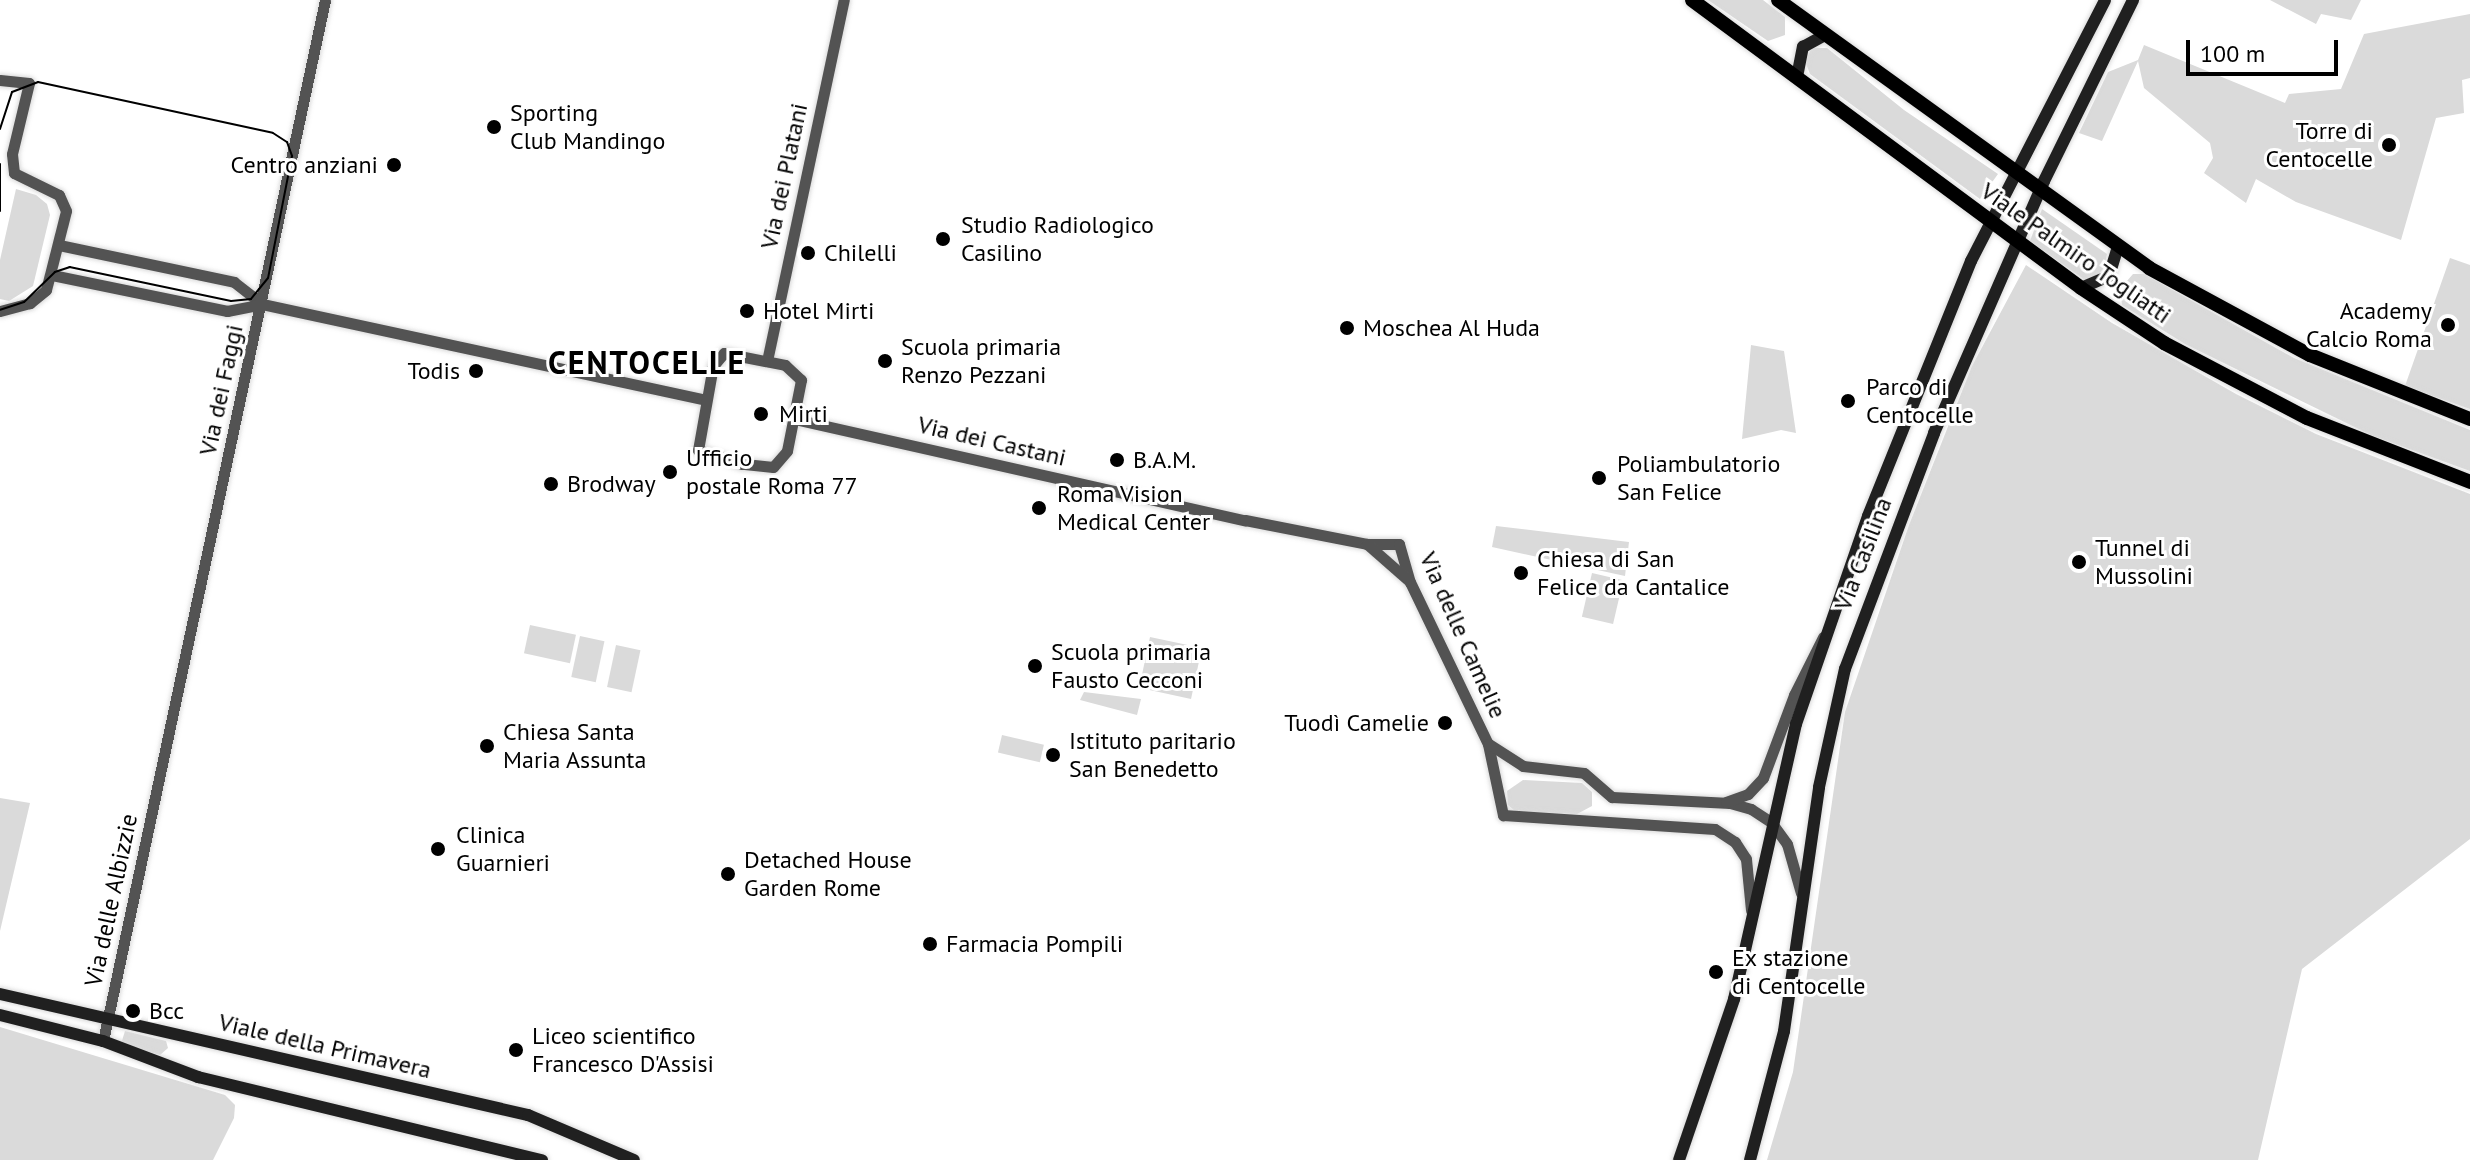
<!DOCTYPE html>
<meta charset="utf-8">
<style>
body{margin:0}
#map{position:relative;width:2470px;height:1160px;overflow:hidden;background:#fff;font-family:"PT Sans",sans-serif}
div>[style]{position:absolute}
.green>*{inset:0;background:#dadada;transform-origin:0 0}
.roads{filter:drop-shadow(0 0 2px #dbdbdb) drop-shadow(0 0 2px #dbdbdb)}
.tertiary>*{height:11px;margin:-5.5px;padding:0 5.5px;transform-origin:5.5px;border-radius:5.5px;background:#535353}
.secondary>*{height:12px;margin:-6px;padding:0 6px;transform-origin:6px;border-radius:6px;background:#202020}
.primary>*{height:14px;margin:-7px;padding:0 7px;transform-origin:7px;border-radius:7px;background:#000}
.tram>*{height:2px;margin:-1px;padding:0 1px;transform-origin:1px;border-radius:1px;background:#000}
.dots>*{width:22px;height:22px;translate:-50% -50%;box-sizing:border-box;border:4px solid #fff;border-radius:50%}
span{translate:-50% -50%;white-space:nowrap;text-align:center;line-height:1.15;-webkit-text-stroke:6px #fff;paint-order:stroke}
.poi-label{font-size:24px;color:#000}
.left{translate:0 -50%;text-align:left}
.right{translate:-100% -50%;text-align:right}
.street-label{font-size:24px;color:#000}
.district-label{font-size:32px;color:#000;font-weight:700;letter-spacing:2px}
.scale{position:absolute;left:2186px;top:40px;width:152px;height:36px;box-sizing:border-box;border:4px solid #000;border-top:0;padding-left:10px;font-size:24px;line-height:28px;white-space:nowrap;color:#000;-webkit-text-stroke:6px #fff;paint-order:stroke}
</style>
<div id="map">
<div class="green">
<div style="clip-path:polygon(1708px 0,1763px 0,1785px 17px,1785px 35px,1768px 41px)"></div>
<div style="clip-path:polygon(2270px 0,2361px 0,2351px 20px,2321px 14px,2316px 24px)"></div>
<div style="clip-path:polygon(2470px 14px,2470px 78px,2462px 80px,2464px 113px,2436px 118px,2401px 240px,2296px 202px,2256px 179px,2246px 203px,2204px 173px,2213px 158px,2210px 143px,2144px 88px,2138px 61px,2102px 141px,2079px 133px,2108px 72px,2138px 60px,2144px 45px,2285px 103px,2289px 94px,2341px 89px,2364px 34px)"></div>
<div style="clip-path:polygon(1812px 48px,1827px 48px,1904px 110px,1998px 174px,1980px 199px,1810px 74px,1805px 61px)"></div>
<div style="clip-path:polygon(16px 189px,36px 195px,47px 204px,50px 215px,33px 286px,9px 301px,0 299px,0 260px)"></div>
<div style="clip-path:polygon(2042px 209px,2107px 254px,2103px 273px,2085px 280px,2030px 241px)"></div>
<div style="clip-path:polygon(2450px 258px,2470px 265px,2470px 409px,2405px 386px)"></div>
<div style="clip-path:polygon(2026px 265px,2112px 323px,2236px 394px,2316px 434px,2470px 494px,2470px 839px,2302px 969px,2258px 1160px,1767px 1160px,1793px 1072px,1845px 712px,1909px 525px,1972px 366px)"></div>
<div style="clip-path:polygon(2133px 274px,2144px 274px,2294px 358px,2470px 430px,2470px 471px,2371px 435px,2185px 344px,2122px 305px,2120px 289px)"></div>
<div style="clip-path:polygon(1751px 345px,1784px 351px,1796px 433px,1781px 430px,1742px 439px)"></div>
<div style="clip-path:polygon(1496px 526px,1629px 542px,1625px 576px,1492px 547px)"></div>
<div style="left:1592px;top:573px;width:32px;height:45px;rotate:13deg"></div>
<div style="left:530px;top:625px;width:47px;height:29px;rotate:12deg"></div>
<div style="left:580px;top:636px;width:25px;height:42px;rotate:12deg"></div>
<div style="left:1150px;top:637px;width:53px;height:52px;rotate:12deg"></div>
<div style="left:616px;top:645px;width:25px;height:43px;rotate:12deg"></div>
<div style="clip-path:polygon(1084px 692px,1141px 699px,1137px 715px,1080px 700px)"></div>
<div style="left:1002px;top:735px;width:43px;height:18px;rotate:13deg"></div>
<div style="clip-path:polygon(1523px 780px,1582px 783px,1592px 792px,1592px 806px,1577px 814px,1515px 811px,1508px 805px,1507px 791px)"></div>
<div style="clip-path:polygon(0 798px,30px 803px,0 931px)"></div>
<div style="clip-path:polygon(0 1027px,225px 1095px,235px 1105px,234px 1118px,213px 1160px,0 1160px)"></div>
<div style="clip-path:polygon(125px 1031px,166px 1041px,168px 1048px,160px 1055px,121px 1044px)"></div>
</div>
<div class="roads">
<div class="tertiary">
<div style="left:0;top:80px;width:29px;rotate:6deg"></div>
<div style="left:29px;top:83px;width:73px;rotate:103.5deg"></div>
<div style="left:12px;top:154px;width:19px;rotate:84deg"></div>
<div style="left:14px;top:173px;width:50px;rotate:26.1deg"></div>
<div style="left:59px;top:195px;width:17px;rotate:66deg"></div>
<div style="left:66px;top:211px;width:81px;rotate:104.2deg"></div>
<div style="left:46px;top:290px;width:21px;rotate:141deg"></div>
<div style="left:30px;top:303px;width:31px;rotate:165deg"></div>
<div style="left:59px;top:245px;width:179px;rotate:11.9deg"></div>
<div style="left:234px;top:282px;width:36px;rotate:38deg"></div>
<div style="left:52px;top:275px;width:179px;rotate:11.6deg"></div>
<div style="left:227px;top:311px;width:36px;rotate:-11deg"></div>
<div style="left:262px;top:304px;width:453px;rotate:12.2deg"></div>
<div style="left:724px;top:353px;width:62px;rotate:11.1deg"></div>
<div style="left:785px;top:365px;width:22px;rotate:43deg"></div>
<div style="left:801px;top:380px;width:72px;rotate:101.2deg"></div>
<div style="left:787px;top:451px;width:21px;rotate:131deg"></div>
<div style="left:773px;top:467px;width:31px;rotate:-174deg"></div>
<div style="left:742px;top:464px;width:46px;rotate:-162.3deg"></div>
<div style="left:698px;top:450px;width:85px;rotate:-79.9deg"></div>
<div style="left:713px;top:366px;width:17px;rotate:-50deg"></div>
<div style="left:767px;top:361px;width:369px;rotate:-78deg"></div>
<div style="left:795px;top:419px;width:461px;rotate:12.7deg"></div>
<div style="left:1245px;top:520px;width:124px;rotate:11.1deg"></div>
<div style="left:1367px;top:544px;width:32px"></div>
<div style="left:1399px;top:544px;width:40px;rotate:74deg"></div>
<div style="left:1410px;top:582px;width:180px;rotate:64.3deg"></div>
<div style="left:1488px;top:744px;width:73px;rotate:78.1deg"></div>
<div style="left:1503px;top:815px;width:212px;rotate:3.8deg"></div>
<div style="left:1715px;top:829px;width:24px;rotate:33deg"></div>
<div style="left:1735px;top:842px;width:20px;rotate:57deg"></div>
<div style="left:1746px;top:859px;width:51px;rotate:84.4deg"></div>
<div style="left:1367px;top:544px;width:53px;rotate:41.2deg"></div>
<div style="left:1489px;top:744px;width:40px;rotate:32.9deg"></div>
<div style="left:1523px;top:766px;width:61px;rotate:6.5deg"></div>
<div style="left:1584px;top:773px;width:37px;rotate:41deg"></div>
<div style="left:1612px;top:797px;width:118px;rotate:2.9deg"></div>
<div style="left:1730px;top:803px;width:22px;rotate:16deg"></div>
<div style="left:1751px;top:809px;width:24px;rotate:33deg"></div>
<div style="left:1771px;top:822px;width:27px;rotate:54deg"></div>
<div style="left:1787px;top:844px;width:51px;rotate:74.1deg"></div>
<div style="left:1726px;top:802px;width:23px;rotate:-20deg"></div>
<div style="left:1748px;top:794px;width:22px;rotate:-47deg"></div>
<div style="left:1763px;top:778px;width:89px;rotate:-69.5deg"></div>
<div style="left:1794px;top:695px;width:65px;rotate:-63.4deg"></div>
<div style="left:103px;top:1041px;width:1064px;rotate:-77.96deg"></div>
</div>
<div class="secondary">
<div style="left:1797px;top:77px;width:31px;rotate:-79deg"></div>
<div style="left:1803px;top:47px;width:25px;rotate:-29deg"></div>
<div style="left:2081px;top:288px;width:30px;rotate:-23deg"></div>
<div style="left:2109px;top:276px;width:30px;rotate:-73deg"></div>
<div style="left:0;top:994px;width:542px;rotate:12.91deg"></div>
<div style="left:528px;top:1115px;width:115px;rotate:23deg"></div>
<div style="left:0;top:1015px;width:106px;rotate:14.2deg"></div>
<div style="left:103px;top:1041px;width:102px;rotate:20.8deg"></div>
<div style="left:198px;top:1077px;width:354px;rotate:13.6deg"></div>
<div style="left:1679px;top:1160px;width:170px;rotate:-71.1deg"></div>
<div style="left:1734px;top:999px;width:282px;rotate:-77.3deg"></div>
<div style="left:1796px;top:724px;width:220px;rotate:-70.9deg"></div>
<div style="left:1868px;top:516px;width:275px;rotate:-68deg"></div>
<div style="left:1971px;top:261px;width:293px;rotate:-62.8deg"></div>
<div style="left:1750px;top:1160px;width:133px;rotate:-75.2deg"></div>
<div style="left:1784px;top:1031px;width:246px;rotate:-81.8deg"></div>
<div style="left:1819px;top:787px;width:121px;rotate:-77.6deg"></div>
<div style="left:1845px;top:669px;width:252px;rotate:-69.3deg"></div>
<div style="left:1934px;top:433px;width:275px;rotate:-66.4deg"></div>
<div style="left:2044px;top:181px;width:202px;rotate:-63.8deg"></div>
</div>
<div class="primary">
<div style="left:1692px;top:0;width:484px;rotate:36.5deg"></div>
<div style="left:2081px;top:288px;width:100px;rotate:33.5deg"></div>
<div style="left:2164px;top:343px;width:161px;rotate:27.7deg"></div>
<div style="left:2307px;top:418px;width:175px;rotate:21.4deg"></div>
<div style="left:1778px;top:0;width:458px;rotate:35.8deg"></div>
<div style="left:2149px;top:268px;width:183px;rotate:28.4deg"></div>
<div style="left:2310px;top:355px;width:172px;rotate:21.8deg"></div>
</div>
</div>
<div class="tram">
<div style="left:0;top:129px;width:39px;rotate:-72deg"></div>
<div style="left:12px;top:92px;width:28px;rotate:-21deg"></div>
<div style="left:38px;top:82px;width:240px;rotate:12.2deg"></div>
<div style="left:273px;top:133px;width:17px;rotate:33deg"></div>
<div style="left:287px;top:142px;width:15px;rotate:70deg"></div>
<div style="left:292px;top:156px;width:124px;rotate:101.1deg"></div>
<div style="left:268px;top:278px;width:27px;rotate:129deg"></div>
<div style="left:251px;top:299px;width:20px;rotate:174deg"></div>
<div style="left:231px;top:301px;width:165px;rotate:-168.1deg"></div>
<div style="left:70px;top:267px;width:16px;rotate:162deg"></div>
<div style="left:55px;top:272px;width:43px;rotate:135.9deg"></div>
<div style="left:24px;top:302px;width:25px;rotate:162deg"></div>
<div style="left:0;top:164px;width:47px;rotate:90deg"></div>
</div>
<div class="dots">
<div style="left:494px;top:127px;background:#000"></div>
<div style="left:2389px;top:145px;background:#000"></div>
<div style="left:394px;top:165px;background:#000"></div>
<div style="left:943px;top:239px;background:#000"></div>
<div style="left:808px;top:253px;background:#000"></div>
<div style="left:747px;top:311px;background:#000"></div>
<div style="left:2448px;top:325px;background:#000"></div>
<div style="left:1347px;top:328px;background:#000"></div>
<div style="left:885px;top:361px;background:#000"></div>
<div style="left:476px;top:371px;background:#000"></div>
<div style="left:1848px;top:401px;background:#000"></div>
<div style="left:761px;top:414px;background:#000"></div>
<div style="left:1117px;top:460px;background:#000"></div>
<div style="left:670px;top:472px;background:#000"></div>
<div style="left:1599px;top:478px;background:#000"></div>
<div style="left:551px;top:484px;background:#000"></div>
<div style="left:1039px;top:508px;background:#000"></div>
<div style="left:2079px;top:562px;background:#000"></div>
<div style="left:1521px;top:573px;background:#000"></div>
<div style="left:1035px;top:666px;background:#000"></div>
<div style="left:1445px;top:723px;background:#000"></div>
<div style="left:487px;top:746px;background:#000"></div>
<div style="left:1053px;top:755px;background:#000"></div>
<div style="left:438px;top:849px;background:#000"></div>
<div style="left:728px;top:874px;background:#000"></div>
<div style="left:930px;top:944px;background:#000"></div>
<div style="left:1716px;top:972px;background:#000"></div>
<div style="left:133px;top:1011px;background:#000"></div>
<div style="left:516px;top:1050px;background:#000"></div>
</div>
<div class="poi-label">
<span class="left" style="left:510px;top:127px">Sporting<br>Club Mandingo</span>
<span class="right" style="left:2373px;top:145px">Torre di<br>Centocelle</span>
<span class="right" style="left:378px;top:165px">Centro anziani</span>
<span class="left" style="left:961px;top:239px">Studio Radiologico<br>Casilino</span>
<span class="left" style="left:824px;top:253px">Chilelli</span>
<span class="left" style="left:763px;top:311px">Hotel Mirti</span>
<span class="right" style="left:2432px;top:325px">Academy<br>Calcio Roma</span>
<span class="left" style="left:1363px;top:328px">Moschea Al Huda</span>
<span class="left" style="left:901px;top:361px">Scuola primaria<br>Renzo Pezzani</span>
<span class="right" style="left:460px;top:371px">Todis</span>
<span class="left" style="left:1866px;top:401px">Parco di<br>Centocelle</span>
<span class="left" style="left:779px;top:414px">Mirti</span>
<span class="left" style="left:686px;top:472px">Ufficio<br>postale Roma 77</span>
<span class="left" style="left:1133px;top:460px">B.A.M.</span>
<span class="left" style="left:1617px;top:478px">Poliambulatorio<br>San Felice</span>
<span class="left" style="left:567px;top:484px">Brodway</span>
<span class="left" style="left:1057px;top:508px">Roma Vision<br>Medical Center</span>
<span class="left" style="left:2095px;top:562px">Tunnel di<br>Mussolini</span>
<span class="left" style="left:1537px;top:573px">Chiesa di San<br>Felice da Cantalice</span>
<span class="left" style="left:1051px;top:666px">Scuola primaria<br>Fausto Cecconi</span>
<span class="right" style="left:1429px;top:723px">Tuodì Camelie</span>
<span class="left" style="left:503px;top:746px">Chiesa Santa<br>Maria Assunta</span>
<span class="left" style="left:1069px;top:755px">Istituto paritario<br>San Benedetto</span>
<span class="left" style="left:456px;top:849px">Clinica<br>Guarnieri</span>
<span class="left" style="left:744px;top:874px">Detached House<br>Garden Rome</span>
<span class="left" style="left:946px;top:944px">Farmacia Pompili</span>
<span class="left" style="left:1732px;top:972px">Ex stazione<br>di Centocelle</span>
<span class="left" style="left:149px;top:1011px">Bcc</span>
<span class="left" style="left:532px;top:1050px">Liceo scientifico<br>Francesco D'Assisi</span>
</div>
<div class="street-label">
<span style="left:784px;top:176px;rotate:-78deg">Via dei Platani</span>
<span style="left:2076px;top:253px;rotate:35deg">Viale Palmiro Togliatti</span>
<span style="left:221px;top:390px;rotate:-78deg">Via dei Faggi</span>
<span style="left:992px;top:441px;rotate:13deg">Via dei Castani</span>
<span style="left:1863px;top:554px;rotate:-69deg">Via Casilina</span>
<span style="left:1463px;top:635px;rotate:66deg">Via delle Camelie</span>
<span style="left:111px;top:900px;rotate:-78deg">Via delle Albizzie</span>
<span style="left:325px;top:1046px;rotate:13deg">Viale della Primavera</span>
</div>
<div class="district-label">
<span style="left:647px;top:362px">CENTOCELLE</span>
</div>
<div class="scale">100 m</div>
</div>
